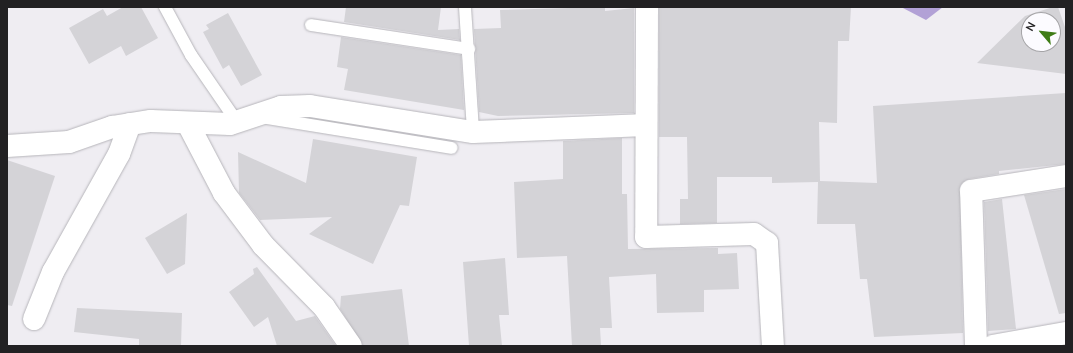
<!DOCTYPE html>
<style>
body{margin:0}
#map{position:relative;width:1073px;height:353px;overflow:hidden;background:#efedf2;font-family:"Nunito Sans",sans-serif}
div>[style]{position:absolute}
.forest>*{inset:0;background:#b2a1d6}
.building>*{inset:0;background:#d4d3d7}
.roads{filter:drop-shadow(0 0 1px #b6b5ba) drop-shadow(0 0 1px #b6b5ba)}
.lane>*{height:12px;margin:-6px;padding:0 6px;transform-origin:6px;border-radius:6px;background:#fff}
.street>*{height:22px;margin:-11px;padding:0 11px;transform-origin:11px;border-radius:11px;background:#fff}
span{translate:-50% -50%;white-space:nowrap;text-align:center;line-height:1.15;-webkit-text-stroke:4px #fcfbff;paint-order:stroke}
.frame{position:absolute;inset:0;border:8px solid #222123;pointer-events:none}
.north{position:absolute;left:1021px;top:12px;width:40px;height:40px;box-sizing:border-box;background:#fcfbff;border:1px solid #a5a4a7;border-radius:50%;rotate:298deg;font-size:11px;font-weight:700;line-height:16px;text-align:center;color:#222123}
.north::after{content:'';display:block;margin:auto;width:14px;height:18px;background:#3f7c17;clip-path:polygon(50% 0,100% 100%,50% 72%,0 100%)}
</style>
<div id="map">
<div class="forest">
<div style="clip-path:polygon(901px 7px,943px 7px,926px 20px)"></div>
</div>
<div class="building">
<div style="clip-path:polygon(123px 7px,141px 7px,158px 38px,126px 56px,121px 46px,89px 64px,69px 28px,103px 9px,107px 16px)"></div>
<div style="clip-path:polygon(346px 7px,441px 7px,438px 30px,459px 29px,460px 40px,344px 22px)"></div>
<div style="clip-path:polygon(605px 7px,605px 11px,634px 8px,634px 113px,498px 116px,479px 112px,474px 29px,501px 28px,500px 10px)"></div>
<div style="clip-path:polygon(659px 7px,851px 7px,849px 41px,838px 41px,837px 123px,819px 122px,820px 181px,877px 183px,873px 106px,1066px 93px,1066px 164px,999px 171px,999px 174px,969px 179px,960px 186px,963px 333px,874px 337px,867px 279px,860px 279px,855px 224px,817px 224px,818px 182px,772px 183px,772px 177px,717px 177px,717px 223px,680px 224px,680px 199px,688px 199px,687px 137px,659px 137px)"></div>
<div style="clip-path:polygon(evenodd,1053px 7px,1058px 7px,1066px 30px,1066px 74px,977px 63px,1025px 16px,1053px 7px,1029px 20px,1053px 20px,1053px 44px,1029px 44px,1029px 20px)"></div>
<div style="clip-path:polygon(228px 13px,262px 75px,241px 86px,229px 65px,223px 69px,203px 32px,209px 29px,206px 25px)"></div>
<div style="clip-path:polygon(341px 37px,461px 55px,464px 110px,344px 90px,348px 69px,337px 67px)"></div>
<div style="clip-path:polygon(622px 138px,622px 194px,627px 194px,628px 249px,718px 248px,718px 254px,737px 253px,739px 289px,704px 290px,704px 312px,657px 313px,656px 274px,609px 277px,612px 328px,600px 328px,601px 345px,572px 346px,567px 256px,517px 258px,514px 182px,563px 179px,563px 141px)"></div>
<div style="clip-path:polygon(313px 139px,417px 157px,409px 206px,400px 205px,373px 264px,309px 234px,332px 217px,260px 220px,239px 193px,238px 152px,306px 183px)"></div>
<div style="clip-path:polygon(7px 160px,55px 176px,12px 306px,7px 305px)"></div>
<div style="clip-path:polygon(1066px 189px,1066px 313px,1059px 314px,1024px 195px)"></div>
<div style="clip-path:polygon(1002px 199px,1016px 329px,988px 331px,984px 202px)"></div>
<div style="clip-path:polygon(187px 213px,185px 264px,167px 274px,145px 238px)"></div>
<div style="clip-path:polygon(505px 258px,509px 315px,499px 315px,502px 346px,469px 346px,463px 262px)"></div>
<div style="clip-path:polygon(257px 267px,296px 321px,315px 316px,336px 346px,277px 346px,268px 317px,254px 327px,229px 292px,254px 274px,253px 269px)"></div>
<div style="clip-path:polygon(402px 289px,409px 346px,363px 346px,340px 309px,341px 296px)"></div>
<div style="clip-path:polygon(77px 308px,182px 313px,181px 346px,139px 346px,139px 339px,74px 332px)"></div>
</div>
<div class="roads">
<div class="lane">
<div style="left:165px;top:7px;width:55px;rotate:61.6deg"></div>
<div style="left:191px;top:55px;width:81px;rotate:55.5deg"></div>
<div style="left:465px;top:7px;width:125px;rotate:86.3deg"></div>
<div style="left:311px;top:25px;width:160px;rotate:8.6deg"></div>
<div style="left:261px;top:117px;width:193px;rotate:9.2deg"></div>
</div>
<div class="street">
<div style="left:647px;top:7px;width:230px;rotate:90.2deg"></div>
<div style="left:646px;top:237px;width:108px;rotate:-1.6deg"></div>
<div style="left:754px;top:234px;width:16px;rotate:35deg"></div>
<div style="left:767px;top:243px;width:103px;rotate:86.7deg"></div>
<div style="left:188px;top:124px;width:78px;rotate:62.4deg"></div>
<div style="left:224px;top:193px;width:65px;rotate:53.1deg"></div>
<div style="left:263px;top:245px;width:87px;rotate:45.5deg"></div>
<div style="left:324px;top:307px;width:47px;rotate:55.3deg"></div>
<div style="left:7px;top:146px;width:62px;rotate:-3.7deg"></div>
<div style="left:69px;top:142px;width:46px;rotate:-19.2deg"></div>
<div style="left:112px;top:127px;width:39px;rotate:-9deg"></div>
<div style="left:151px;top:121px;width:79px;rotate:2.2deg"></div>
<div style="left:230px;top:124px;width:54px;rotate:-18.4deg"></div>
<div style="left:281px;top:107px;width:29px;rotate:-2deg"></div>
<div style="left:310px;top:106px;width:165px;rotate:9.1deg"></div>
<div style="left:473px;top:132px;width:173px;rotate:-2.3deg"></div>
<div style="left:34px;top:319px;width:51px;rotate:-68deg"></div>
<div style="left:53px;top:272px;width:135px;rotate:-60.8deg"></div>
<div style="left:119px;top:154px;width:32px;rotate:-70deg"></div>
<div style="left:976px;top:346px;width:155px;rotate:-91.8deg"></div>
<div style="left:971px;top:191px;width:96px;rotate:-9deg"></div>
<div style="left:993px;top:346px;width:74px;rotate:-10.1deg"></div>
</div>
</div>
<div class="frame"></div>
<div class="north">N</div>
</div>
